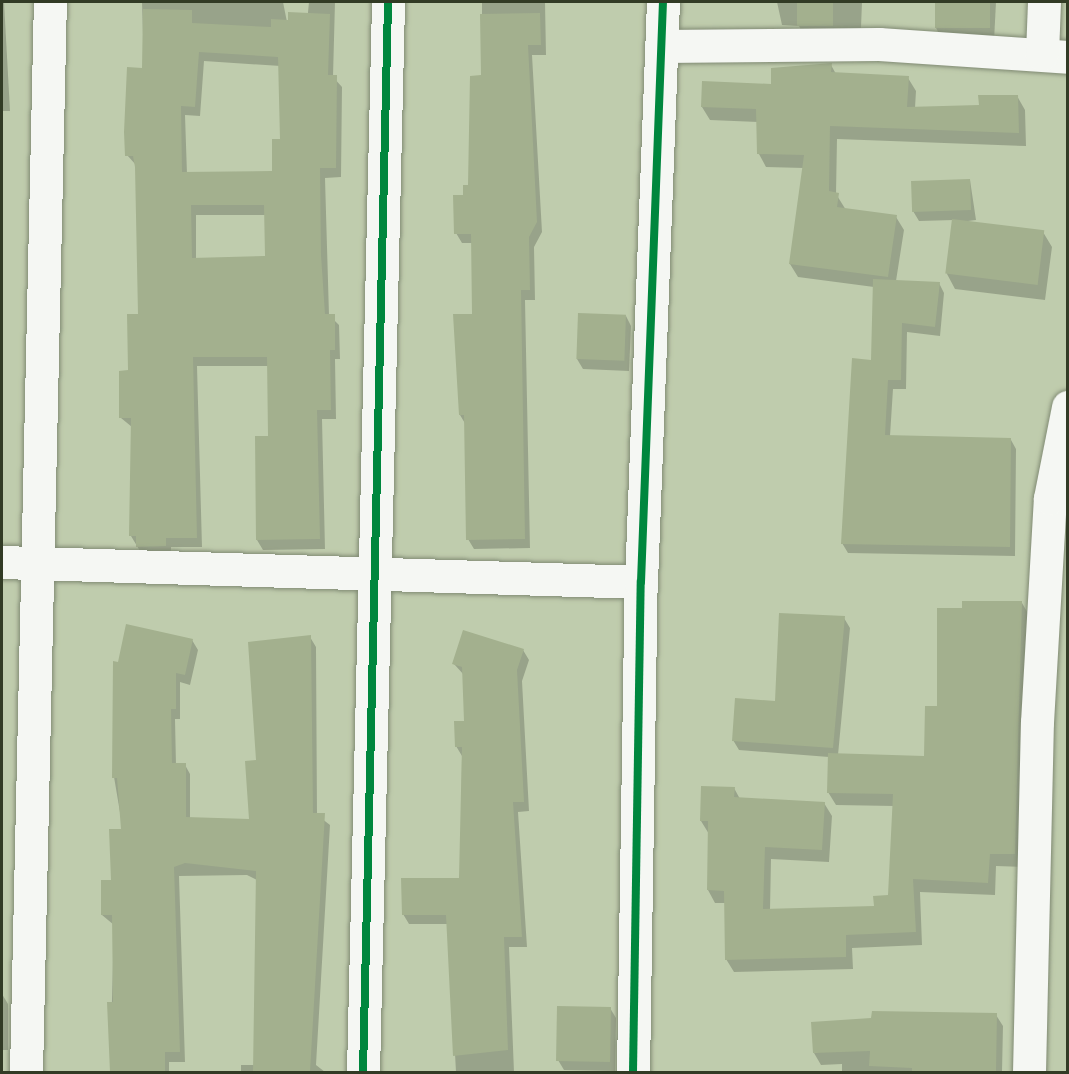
<!DOCTYPE html>
<style>
body{margin:0}
#map{position:relative;width:1069px;height:1074px;overflow:hidden;background:#bfccad;font-family:"Asap Condensed",sans-serif}
div>[style]{position:absolute}
[style*='--x']{left:calc(var(--x)*1px);top:calc(var(--y)*1px);width:calc(var(--w)*1px);rotate:calc(var(--a)*1deg)}
.shadow>*{inset:0;background:#0003}
.building>*{inset:0;background:#a3b08e;transform-origin:0 0}
.roads{filter:drop-shadow(0 0 2px #808a73) drop-shadow(0 0 2px #808a73)}
.street>*{height:33px;margin:-16.5px;padding:0 16.5px;transform-origin:16.5px;border-radius:16.5px;background:#f5f7f3}
.cycleway>*{height:8px;margin:-4px;padding:0 4px;transform-origin:4px;border-radius:4px;background:#00873e}
span{translate:-50% -50%;white-space:nowrap;text-align:center;line-height:1.15;-webkit-text-stroke:4.5px #cee6ad;paint-order:stroke}
.frame{position:absolute;inset:0;border:3px solid #323b25;pointer-events:none}
</style>
<div id="map">
<div class="shadow">
<i style="clip-path:polygon(2px 2px,4px 2px,10px 111px,2px 111px)"></i>
<i style="clip-path:polygon(evenodd,142px 2px,283px 2px,296px 67px,204px 61px,200px 116px,185px 115px,187px 174px,274px 172px,300px 94px,309px 2px,335px 2px,333px 77px,342px 87px,341px 177px,325px 178px,329px 315px,339px 325px,340px 359px,335px 359px,336px 419px,322px 419px,325px 549px,263px 550px,257px 540px,270px 438px,268px 366px,197px 366px,202px 547px,171px 547px,171px 556px,143px 556px,131px 536px,132px 427px,121px 418px,139px 316px,136px 165px,127px 155px,144px 69px,142px 2px,196px 215px,265px 215px,266px 258px,196px 260px,196px 215px)"></i>
<i style="clip-path:polygon(482px 2px,545px 2px,546px 55px,532px 55px,542px 232px,534px 247px,535px 300px,525px 300px,530px 548px,474px 549px,468px 539px,466px 425px,460px 415px,474px 315px,473px 243px,462px 243px,456px 233px,470px 186px,482px 77px)"></i>
<i style="clip-path:polygon(777px 2px,862px 2px,861px 28px,804px 36px,799px 26px,782px 25px)"></i>
<i style="clip-path:polygon(937px 2px,996px 2px,994px 41px,942px 39px,936px 28px)"></i>
<i style="clip-path:polygon(831px 65px,836px 74px,908px 78px,916px 91px,915px 108px,980px 107px,1017px 96px,1025px 110px,1026px 146px,837px 139px,836px 194px,846px 210px,896px 217px,904px 230px,896px 281px,939px 283px,944px 293px,940px 336px,907px 332px,906px 389px,893px 389px,890px 436px,1011px 440px,1016px 449px,1015px 556px,848px 553px,842px 543px,872px 361px,874px 287px,798px 277px,790px 264px,804px 168px,766px 167px,759px 154px,758px 122px,710px 120px,702px 107px)"></i>
<i style="clip-path:polygon(970px 180px,976px 220px,960px 222px,1043px 232px,1052px 247px,1045px 300px,955px 289px,947px 274px,954px 220px,919px 221px,913px 211px)"></i>
<i style="clip-path:polygon(626px 316px,631px 326px,629px 371px,583px 369px,577px 359px)"></i>
<i style="clip-path:polygon(1022px 603px,1029px 615px,1022px 867px,996px 866px,995px 895px,920px 892px,922px 945px,852px 948px,853px 969px,734px 972px,726px 959px,726px 903px,715px 903px,708px 890px,709px 834px,701px 821px,734px 788px,740px 799px,824px 803px,832px 816px,829px 862px,771px 859px,770px 910px,875px 908px,890px 897px,894px 806px,836px 805px,828px 792px,829px 757px,739px 750px,733px 740px,777px 702px,844px 618px,850px 628px,838px 755px,925px 758px,963px 610px)"></i>
<i style="clip-path:polygon(310px 637px,316px 647px,317px 815px,330px 825px,316px 1065px,325px 1072px,241px 1072px,241px 1065px,255px 1065px,257px 880px,247px 875px,179px 876px,185px 1062px,169px 1062px,169px 1072px,110px 1072px,114px 925px,102px 915px,102px 881px,113px 881px,123px 830px,114px 777px,119px 664px,192px 640px,198px 650px,190px 685px,180px 682px,180px 719px,175px 719px,176px 765px,185px 765px,190px 774px,190px 818px,250px 821px,258px 762px)"></i>
<i style="clip-path:polygon(523px 650px,529px 660px,522px 681px,529px 811px,518px 812px,527px 947px,509px 947px,514px 1072px,456px 1072px,448px 924px,409px 924px,403px 914px,461px 879px,462px 756px,456px 746px,465px 722px,464px 675px,454px 664px)"></i>
<i style="clip-path:polygon(2px 994px,8px 1004px,8px 1050px,2px 1050px)"></i>
<i style="clip-path:polygon(610px 1008px,616px 1018px,615px 1071px,564px 1070px,558px 1060px)"></i>
<i style="clip-path:polygon(996px 1015px,1003px 1026px,1002px 1072px,842px 1072px,842px 1064px,821px 1065px,814px 1053px)"></i>
</div>
<div class="building">
<i style="left:797px;top:2px;width:36px;height:24px"></i>
<i style="left:935px;top:2px;width:55px;height:26px"></i>
<i style="clip-path:polygon(evenodd,143px 9px,192px 10px,192px 23px,271px 27px,271px 19px,288px 20px,288px 12px,330px 14px,328px 75px,337px 75px,336px 168px,320px 168px,321px 255px,325px 314px,335px 314px,335px 350px,330px 350px,331px 410px,317px 410px,320px 539px,256px 540px,255px 436px,268px 436px,267px 357px,193px 357px,197px 538px,166px 538px,166px 546px,136px 547px,136px 536px,129px 536px,131px 418px,119px 418px,119px 371px,128px 370px,127px 314px,138px 314px,135px 167px,133px 156px,125px 156px,124px 132px,127px 67px,142px 68px,143px 9px,199px 52px,278px 57px,280px 139px,272px 139px,272px 171px,182px 172px,181px 106px,195px 107px,199px 52px,143px 9px,191px 205px,264px 205px,265px 256px,192px 258px,191px 205px)"></i>
<i style="clip-path:polygon(540px 13px,541px 45px,528px 45px,537px 222px,529px 237px,530px 290px,521px 290px,525px 539px,466px 540px,464px 415px,459px 415px,453px 314px,472px 314px,471px 234px,454px 234px,453px 195px,463px 195px,463px 185px,468px 185px,470px 76px,481px 75px,480px 14px)"></i>
<i style="clip-path:polygon(832px 63px,831px 72px,909px 76px,907px 107px,979px 105px,978px 95px,1018px 95px,1019px 133px,830px 126px,829px 191px,839px 193px,837px 207px,897px 215px,888px 277px,789px 264px,804px 155px,757px 154px,756px 109px,701px 107px,702px 81px,771px 84px,771px 68px)"></i>
<i style="left:970px;top:179px;width:31px;height:59px;rotate:88deg"></i>
<i style="left:952px;top:219px;width:93px;height:55px;rotate:7deg"></i>
<i style="clip-path:polygon(873px 279px,940px 282px,935px 327px,902px 323px,901px 380px,888px 380px,885px 435px,1011px 438px,1010px 547px,841px 544px,852px 358px,871px 360px)"></i>
<i style="left:578px;top:313px;width:48px;height:46px;rotate:2deg"></i>
<i style="clip-path:polygon(962px 601px,1022px 601px,1015px 854px,990px 854px,988px 883px,913px 879px,916px 932px,846px 935px,846px 957px,725px 960px,724px 891px,707px 890px,708px 821px,700px 821px,701px 786px,735px 787px,734px 797px,825px 802px,822px 850px,765px 847px,763px 909px,874px 906px,873px 896px,888px 895px,893px 794px,827px 793px,828px 753px,924px 756px,925px 706px,937px 706px,937px 608px,962px 608px)"></i>
<i style="clip-path:polygon(779px 613px,845px 616px,833px 748px,732px 741px,735px 698px,775px 701px)"></i>
<i style="clip-path:polygon(126px 624px,193px 639px,185px 675px,176px 673px,176px 709px,171px 709px,172px 763px,186px 763px,186px 817px,249px 819px,245px 761px,256px 760px,248px 642px,311px 635px,313px 813px,325px 813px,310px 1072px,253px 1072px,256px 871px,185px 863px,174px 867px,180px 1052px,165px 1052px,165px 1072px,110px 1072px,107px 1002px,113px 1002px,112px 915px,101px 915px,101px 880px,111px 880px,109px 829px,121px 829px,117px 778px,112px 778px,113px 661px,118px 662px)"></i>
<i style="clip-path:polygon(463px 630px,524px 649px,517px 670px,524px 802px,513px 802px,522px 937px,504px 937px,508px 1050px,453px 1056px,446px 915px,402px 915px,401px 878px,459px 878px,462px 747px,455px 747px,454px 721px,464px 721px,462px 667px,452px 664px)"></i>
<i style="left:557px;top:1006px;width:54px;height:55px;rotate:1deg"></i>
<i style="clip-path:polygon(872px 1011px,997px 1013px,996px 1072px,912px 1072px,912px 1068px,869px 1066px,870px 1051px,813px 1053px,811px 1022px,871px 1018px)"></i>
</div>
<div class="roads">
<div class="street">
<i style="--x:662;--y:46;--w:217;--a:-0.5"></i>
<i style="--x:879;--y:44;--w:189;--a:3.9"></i>
<i style="--x:1042;--y:54;--w:52;--a:-87.8"></i>
<i style="--x:2;--y:562;--w:639;--a:1.79"></i>
<i style="--x:26;--y:1072;--w:1070;--a:-88.72"></i>
<i style="--x:363;--y:1072;--w:1070;--a:-88.66"></i>
<i style="--x:633;--y:1072;--w:490;--a:-89.1"></i>
<i style="--x:641;--y:582;--w:580;--a:-87.83"></i>
<i style="--x:1029;--y:1072;--w:350;--a:-88.7"></i>
<i style="--x:1037;--y:722;--w:224;--a:-86.7"></i>
<i style="--x:1050;--y:498;--w:93;--a:-78.8"></i>
</div>
</div>
<div class="cycleway">
<i style="--x:363;--y:1072;--w:1070;--a:-88.66"></i>
<i style="--x:633;--y:1072;--w:490;--a:-89.1"></i>
<i style="--x:641;--y:582;--w:580;--a:-87.83"></i>
</div>
<div class="frame"></div>
</div>
